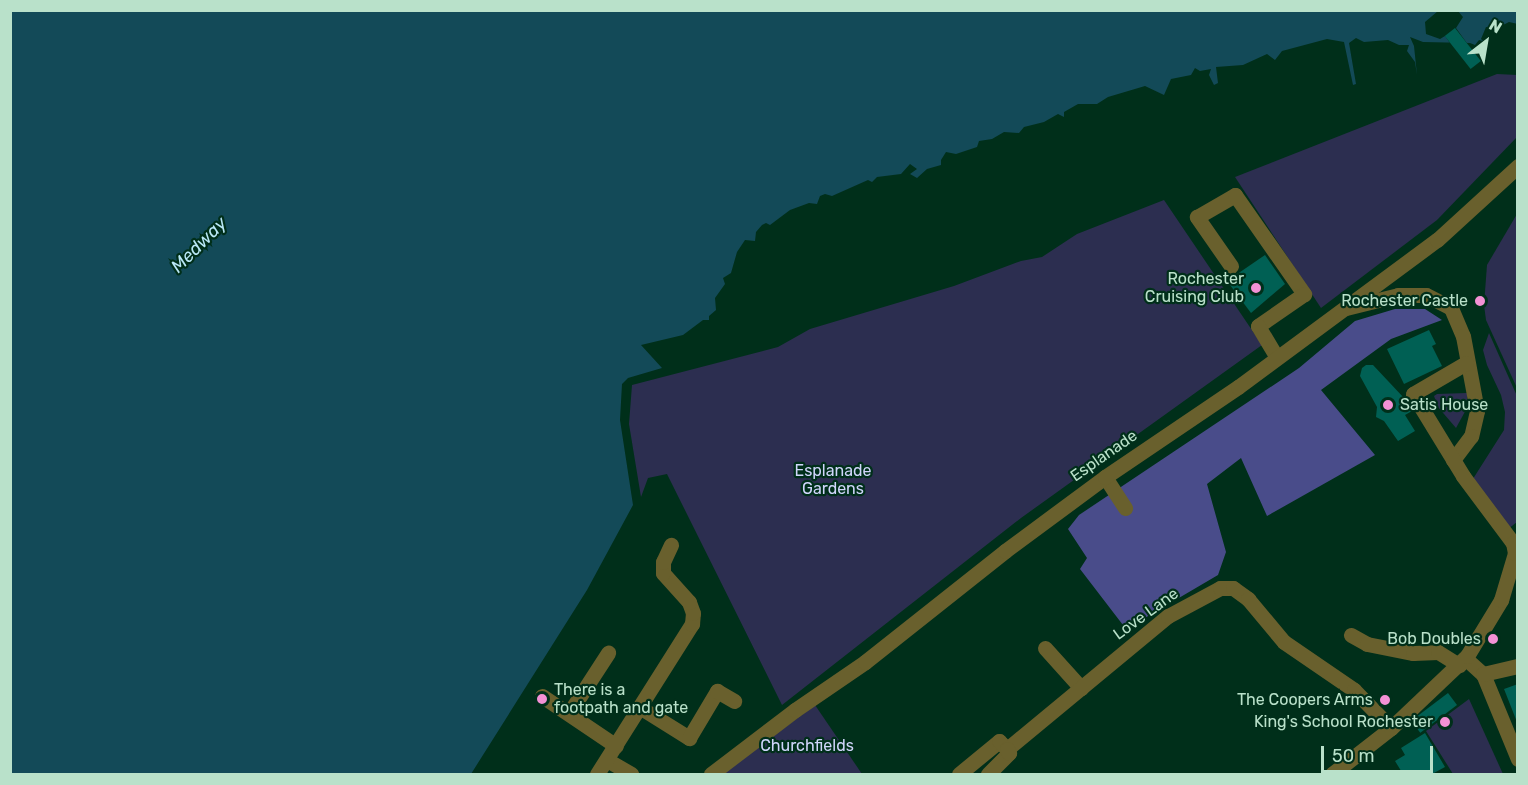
<!DOCTYPE html>
<style>
body{margin:0}
#map{position:relative;width:1528px;height:785px;overflow:hidden;background:#002f1a;font-family:Rubik,sans-serif}
div>[style]{position:absolute}
[style*='--x']{left:calc(var(--x)*1px);top:calc(var(--y)*1px);width:calc(var(--w)*1px);rotate:calc(var(--a)*1deg)}
.green>*{inset:0;background:#2c2e50}
.forest>*{inset:0;background:#494c8a}
.water>*{inset:0;background:#134a58}
.pier>*{inset:0;background:#002f1a}
.building>*{inset:0;background:#006054;transform-origin:0 0}
.minor>*{height:15px;margin:-7.5px;padding:0 7.5px;transform-origin:7.5px;border-radius:7.5px;background:#69602d}
.dots>*{width:16px;height:16px;translate:-50% -50%;box-sizing:border-box;border:3px solid #002f1a;border-radius:50%}
span{translate:-50% -50%;white-space:nowrap;text-align:center;line-height:1.15;-webkit-text-stroke:4.5px #002f1a;paint-order:stroke}
.poi-label{font-size:16px;color:#b9e1ca}
.right{translate:-100% -50%;text-align:right}
.left{translate:0 -50%;text-align:left}
.street-label{font-size:16px;color:#b9e1ca}
.park-label{font-size:16px;color:#d0d5fb}
.water-label{font-size:18px;color:#bae8f7;font-style:italic}
.frame{position:absolute;inset:0;border:12px solid #b9e1ca;pointer-events:none}
.north{position:absolute;left:1456px;top:12px;width:60px;height:60px;-webkit-text-stroke:4px #002f1a;paint-order:stroke;rotate:31deg;font-size:16px;font-weight:700;line-height:24px;text-align:center;color:#b9e1ca}
.north::after{content:'';display:block;margin:auto;width:21px;height:27px;background:#b9e1ca;clip-path:polygon(50% 0,100% 100%,50% 72%,0 100%)}
.scale{position:absolute;left:1321px;top:746px;width:112px;height:27px;box-sizing:border-box;border:3px solid #b9e1ca;border-top:0;padding-left:8px;font-size:18px;line-height:21px;white-space:nowrap;color:#b9e1ca;-webkit-text-stroke:4px #002f1a;paint-order:stroke}
</style>
<div id="map">
<div class="green">
<i style="clip-path:polygon(1497px 74px,1517px 75px,1517px 137px,1437px 220px,1321px 308px,1235px 177px)"></i>
<i style="clip-path:polygon(1164px 200px,1262px 345px,1021px 518px,782px 705px,667px 474px,648px 478px,641px 497px,629px 424px,632px 385px,778px 347px,810px 329px,954px 286px,1021px 261px,1042px 257px,1077px 234px)"></i>
<i style="clip-path:polygon(1517px 214px,1517px 388px,1486px 320px,1484px 305px,1487px 265px)"></i>
<i style="clip-path:polygon(1489px 333px,1517px 396px,1517px 522px,1508px 529px,1471px 482px,1504px 430px,1505px 412px,1501px 395px,1487px 365px,1483px 350px)"></i>
<i style="clip-path:polygon(1467px 393px,1467px 408px,1456px 428px,1438px 407px,1434px 396px,1437px 394px)"></i>
<i style="clip-path:polygon(1469px 699px,1503px 774px,1453px 774px,1426px 731px)"></i>
<i style="clip-path:polygon(815px 705px,862px 774px,722px 774px)"></i>
</div>
<div class="forest">
<i style="clip-path:polygon(1395px 309px,1425px 309px,1442px 320px,1391px 339px,1321px 390px,1375px 455px,1267px 516px,1241px 458px,1207px 484px,1226px 552px,1218px 575px,1126px 629px,1080px 569px,1087px 558px,1068px 529px,1079px 515px,1299px 368px,1355px 321px)"></i>
</div>
<div class="water">
<i style="clip-path:polygon(1517px 10px,1518px 24px,1509px 22px,1495px 29px,1486px 27px,1481px 39px,1483px 41px,1479px 40px,1475px 45px,1470px 43px,1423px 42px,1410px 37px,1414px 46px,1417px 75px,1415px 62px,1407px 51px,1409px 45px,1399px 45px,1388px 40px,1364px 42px,1356px 38px,1349px 43px,1356px 84px,1353px 85px,1344px 42px,1327px 39px,1282px 51px,1275px 60px,1267px 54px,1243px 65px,1216px 67px,1218px 83px,1214px 85px,1209px 75px,1211px 69px,1200px 71px,1195px 68px,1191px 75px,1171px 79px,1164px 95px,1145px 86px,1108px 97px,1097px 104px,1078px 104px,1064px 112px,1064px 117px,1058px 114px,1044px 122px,1024px 127px,1019px 133px,1004px 132px,992px 139px,979px 141px,977px 147px,956px 154px,946px 152px,941px 160px,941px 165px,927px 169px,917px 178px,910px 174px,917px 169px,910px 164px,901px 174px,877px 177px,872px 182px,868px 180px,832px 196px,825px 194px,820px 196px,817px 204px,809px 203px,790px 210px,770px 225px,766px 223px,762px 225px,756px 232px,755px 241px,745px 240px,737px 252px,731px 273px,723px 278px,725px 284px,715px 298px,716px 310px,709px 316px,709px 320px,703px 320px,683px 335px,641px 345px,662px 368px,628px 378px,622px 384px,620px 420px,633px 505px,587px 590px,471px 774px,11px 774px,10px 11px)"></i>
</div>
<div class="pier">
<i style="clip-path:polygon(1438px 11px,1458px 11px,1463px 17px,1456px 28px,1469px 46px,1452px 46px,1445px 36px,1440px 39px,1426px 34px,1425px 22px)"></i>
</div>
<div class="building">
<i style="left:1455px;top:28px;width:42px;height:13px;rotate:52deg"></i>
<i style="clip-path:polygon(1265px 255px,1285px 284px,1251px 313px,1227px 281px)"></i>
<i style="clip-path:polygon(1429px 330px,1436px 344px,1432px 346px,1442px 366px,1404px 384px,1387px 349px)"></i>
<i style="clip-path:polygon(1366px 365px,1373px 365px,1404px 398px,1412px 411px,1405px 415px,1415px 431px,1398px 441px,1384px 421px,1376px 417px,1377px 407px,1360px 376px,1362px 368px)"></i>
<i style="clip-path:polygon(1518px 684px,1518px 722px,1517px 722px,1504px 689px)"></i>
<i style="left:1448px;top:693px;width:15px;height:46px;rotate:53deg"></i>
<i style="clip-path:polygon(1425px 733px,1445px 767px,1432px 774px,1403px 774px,1395px 761px,1405px 755px,1401px 748px)"></i>
</div>
<div class="minor">
<i style="--x:1231;--y:266;--w:60;--a:-124.8"></i>
<i style="--x:1197;--y:217;--w:44;--a:-30.1"></i>
<i style="--x:1235;--y:195;--w:121;--a:55.1"></i>
<i style="--x:1304;--y:294;--w:56;--a:145.2"></i>
<i style="--x:1258;--y:326;--w:35;--a:59"></i>
<i style="--x:1346;--y:308;--w:54;--a:-14"></i>
<i style="--x:1398;--y:295;--w:28;--a:0"></i>
<i style="--x:1426;--y:295;--w:28;--a:27"></i>
<i style="--x:1451;--y:308;--w:30;--a:67"></i>
<i style="--x:1463;--y:336;--w:76;--a:79.4"></i>
<i style="--x:1477;--y:411;--w:26;--a:103"></i>
<i style="--x:1471;--y:436;--w:30;--a:127"></i>
<i style="--x:1466;--y:363;--w:61;--a:149.7"></i>
<i style="--x:1413;--y:394;--w:96;--a:58.6"></i>
<i style="--x:1463;--y:476;--w:84;--a:53.3"></i>
<i style="--x:1105;--y:477;--w:37;--a:57"></i>
<i style="--x:1351;--y:635;--w:18;--a:29"></i>
<i style="--x:1367;--y:644;--w:47;--a:11.1"></i>
<i style="--x:1413;--y:653;--w:25;--a:-2"></i>
<i style="--x:1438;--y:652;--w:25;--a:32"></i>
<i style="--x:1045;--y:648;--w:54;--a:48"></i>
<i style="--x:1465;--y:658;--w:24;--a:42"></i>
<i style="--x:1483;--y:674;--w:92;--a:67.6"></i>
<i style="--x:1483;--y:674;--w:36;--a:-13"></i>
<i style="--x:542;--y:696;--w:89;--a:34"></i>
<i style="--x:641;--y:708;--w:57;--a:32"></i>
<i style="--x:689;--y:738;--w:55;--a:-59.2"></i>
<i style="--x:717;--y:691;--w:20;--a:30"></i>
<i style="--x:569;--y:713;--w:72;--a:-57"></i>
<i style="--x:607;--y:760;--w:28;--a:30"></i>
<i style="--x:597;--y:774;--w:178;--a:-57.7"></i>
<i style="--x:692;--y:624;--w:11;--a:-85"></i>
<i style="--x:693;--y:613;--w:12;--a:-110"></i>
<i style="--x:689;--y:602;--w:39;--a:-132"></i>
<i style="--x:663;--y:573;--w:11;--a:-90"></i>
<i style="--x:663;--y:562;--w:19;--a:-65"></i>
<i style="--x:711;--y:774;--w:106;--a:-37.3"></i>
<i style="--x:795;--y:710;--w:85;--a:-34.4"></i>
<i style="--x:865;--y:662;--w:179;--a:-38.4"></i>
<i style="--x:1005;--y:551;--w:124;--a:-36.5"></i>
<i style="--x:1105;--y:477;--w:161;--a:-34.1"></i>
<i style="--x:1238;--y:387;--w:247;--a:-36.5"></i>
<i style="--x:1437;--y:240;--w:110;--a:-42.4"></i>
<i style="--x:959;--y:774;--w:52;--a:-39.5"></i>
<i style="--x:999;--y:741;--w:11;--a:45"></i>
<i style="--x:1007;--y:749;--w:209;--a:-39.6"></i>
<i style="--x:1168;--y:616;--w:59;--a:-28.3"></i>
<i style="--x:1220;--y:588;--w:13;--a:0"></i>
<i style="--x:1233;--y:588;--w:19;--a:36"></i>
<i style="--x:1248;--y:599;--w:56;--a:50.1"></i>
<i style="--x:1284;--y:642;--w:85;--a:34.4"></i>
<i style="--x:1354;--y:690;--w:53;--a:45.8"></i>
<i style="--x:988;--y:774;--w:30;--a:-45"></i>
<i style="--x:1009;--y:753;--w:4;--a:-117"></i>
<i style="--x:1332;--y:774;--w:75;--a:-37.9"></i>
<i style="--x:1391;--y:728;--w:105;--a:-43.5"></i>
<i style="--x:1467;--y:656;--w:66;--a:-58.7"></i>
<i style="--x:1501;--y:600;--w:49;--a:-73.4"></i>
<i style="--x:1515;--y:553;--w:10;--a:-101"></i>
</div>
<div class="dots">
<i style="left:1256px;top:288px;background:#f391d5"></i>
<i style="left:1480px;top:301px;background:#f391d5"></i>
<i style="left:1388px;top:405px;background:#f391d5"></i>
<i style="left:1493px;top:639px;background:#f391d5"></i>
<i style="left:542px;top:699px;background:#f391d5"></i>
<i style="left:1385px;top:700px;background:#f391d5"></i>
<i style="left:1445px;top:722px;background:#f391d5"></i>
</div>
<div class="poi-label">
<span class="right" style="left:1244px;top:288px">Rochester<br>Cruising Club</span>
<span class="right" style="left:1468px;top:301px">Rochester Castle</span>
<span class="left" style="left:1400px;top:405px">Satis House</span>
<span class="right" style="left:1481px;top:639px">Bob Doubles</span>
<span class="left" style="left:554px;top:699px">There is a<br>footpath and gate</span>
<span class="right" style="left:1373px;top:700px">The Coopers Arms</span>
<span class="right" style="left:1433px;top:722px">King's School Rochester</span>
</div>
<div class="street-label">
<span style="left:1104px;top:456px;rotate:-35deg">Esplanade</span>
<span style="left:1146px;top:614px;rotate:-36deg">Love Lane</span>
</div>
<div class="park-label">
<span style="left:833px;top:480px">Esplanade<br>Gardens</span>
<span style="left:807px;top:746px">Churchfields</span>
</div>
<div class="water-label">
<span style="left:199px;top:245px;rotate:-45deg">Medway</span>
</div>
<div class="frame"></div>
<div class="north">N</div>
<div class="scale">50 m</div>
</div>
